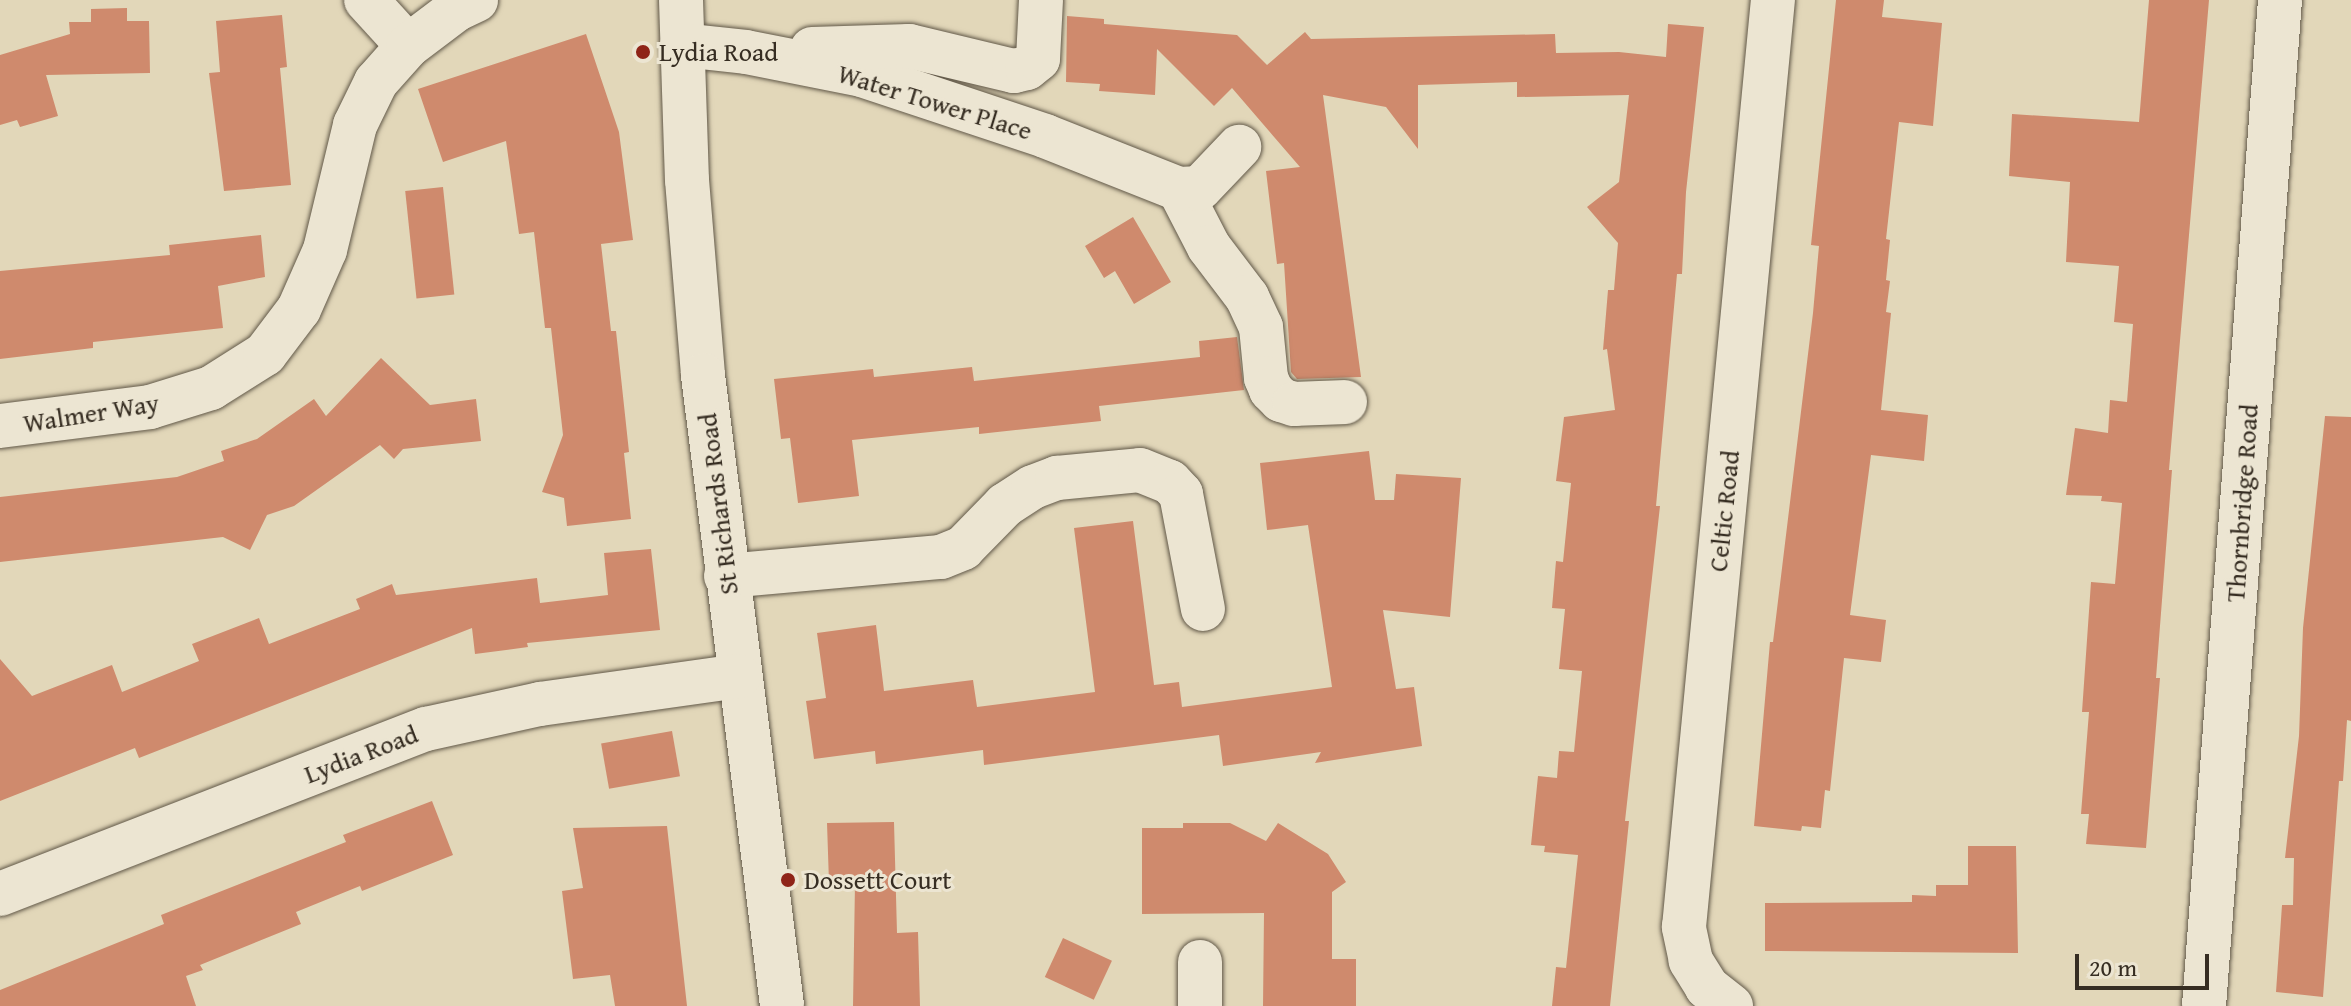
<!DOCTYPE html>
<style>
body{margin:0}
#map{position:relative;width:2351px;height:1006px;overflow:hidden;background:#e2d7b9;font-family:"Gentium Book Plus",serif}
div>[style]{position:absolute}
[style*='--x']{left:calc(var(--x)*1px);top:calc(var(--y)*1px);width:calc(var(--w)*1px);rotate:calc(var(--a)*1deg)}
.building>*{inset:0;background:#cf8a6d;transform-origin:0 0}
.roads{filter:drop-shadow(0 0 2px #615848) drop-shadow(0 0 2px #615848)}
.minor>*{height:44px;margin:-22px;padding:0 22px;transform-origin:22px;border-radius:22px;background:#ece5d2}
.dots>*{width:22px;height:22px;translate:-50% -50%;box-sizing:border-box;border:4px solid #ece5d2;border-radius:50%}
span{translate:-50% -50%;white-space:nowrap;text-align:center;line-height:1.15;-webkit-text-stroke:6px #ece5d2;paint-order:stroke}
.poi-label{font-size:26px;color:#362d22}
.left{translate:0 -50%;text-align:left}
.street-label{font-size:26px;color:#362d22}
.scale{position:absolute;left:2075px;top:954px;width:134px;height:36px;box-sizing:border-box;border:4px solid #362d22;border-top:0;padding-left:10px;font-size:24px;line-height:28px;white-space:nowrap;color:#362d22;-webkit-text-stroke:6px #ece5d2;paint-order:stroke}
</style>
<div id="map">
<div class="building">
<i style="clip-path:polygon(1836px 0,1884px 0,1882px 17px,1942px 23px,1933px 126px,1899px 122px,1886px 239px,1890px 240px,1886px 280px,1890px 281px,1886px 312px,1891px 313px,1881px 410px,1928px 415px,1924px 461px,1871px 455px,1850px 615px,1886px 620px,1881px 662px,1844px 658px,1830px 791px,1825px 790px,1821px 828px,1802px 826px,1801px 831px,1754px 826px,1770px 642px,1773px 642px,1813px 313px,1819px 246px,1811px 245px)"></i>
<i style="clip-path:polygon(2149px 0,2209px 0,2169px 470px,2172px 470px,2156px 678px,2160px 678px,2146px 848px,2086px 844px,2089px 814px,2081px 814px,2089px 712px,2082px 712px,2091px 582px,2115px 584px,2122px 503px,2101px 501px,2102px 496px,2066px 495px,2075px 428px,2108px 433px,2110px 400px,2127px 402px,2133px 324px,2114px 322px,2119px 266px,2066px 262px,2070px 182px,2009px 176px,2012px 114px,2139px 122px)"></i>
<i style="clip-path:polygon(127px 8px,127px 21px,149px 21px,150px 73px,46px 75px,58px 116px,20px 127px,17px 120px,0 125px,0 55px,70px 34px,69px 22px,91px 22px,91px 9px)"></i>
<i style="clip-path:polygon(282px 15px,287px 67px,280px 68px,291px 185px,224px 191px,209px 73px,220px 72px,216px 21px)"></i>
<i style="clip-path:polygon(1067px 16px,1104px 19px,1104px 24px,1237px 35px,1267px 65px,1305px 32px,1311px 39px,1555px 34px,1556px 53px,1619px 52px,1666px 57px,1668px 24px,1704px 27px,1686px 192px,1682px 274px,1677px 274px,1656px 506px,1660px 506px,1625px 821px,1629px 821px,1610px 1006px,1552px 1006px,1556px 967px,1566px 968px,1578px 855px,1544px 852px,1545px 846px,1531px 845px,1538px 776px,1557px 778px,1559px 751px,1574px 752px,1582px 671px,1559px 669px,1565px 609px,1552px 608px,1556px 561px,1563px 562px,1571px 483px,1556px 481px,1564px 417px,1615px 410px,1607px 349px,1603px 350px,1608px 290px,1614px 290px,1618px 243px,1587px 207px,1619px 182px,1629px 95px,1517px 97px,1517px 82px,1418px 85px,1418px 149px,1386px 107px,1323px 95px,1361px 377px,1297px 379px,1291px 372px,1284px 263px,1277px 264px,1266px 171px,1300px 167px,1232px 88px,1214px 106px,1157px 49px,1155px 95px,1099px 91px,1100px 84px,1066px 82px)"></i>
<i style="clip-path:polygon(586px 34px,619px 132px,633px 240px,601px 244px,611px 331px,616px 331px,629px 452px,624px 453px,631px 519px,567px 526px,564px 498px,542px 492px,563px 435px,551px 328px,545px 328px,534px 232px,519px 234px,506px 141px,443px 162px,418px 89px)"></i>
<i style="left:443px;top:187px;width:108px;height:38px;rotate:84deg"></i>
<i style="clip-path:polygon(1133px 217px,1171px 282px,1134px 304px,1115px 271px,1104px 278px,1085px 246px)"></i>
<i style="clip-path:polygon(261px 235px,265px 277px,218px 286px,223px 328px,93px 342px,93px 348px,0 359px,0 271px,170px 255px,169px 245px)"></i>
<i style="clip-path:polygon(1237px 337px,1244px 390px,1099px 406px,1101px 421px,979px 434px,979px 427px,852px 440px,859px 496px,798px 503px,790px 438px,781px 439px,774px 379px,873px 369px,874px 377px,972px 367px,974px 381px,1200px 357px,1199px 341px)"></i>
<i style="clip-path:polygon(381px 358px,430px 405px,476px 399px,481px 441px,403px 449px,394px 459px,380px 445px,294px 506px,267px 515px,250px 550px,223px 537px,0 562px,0 497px,177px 477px,224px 461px,221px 451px,257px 439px,314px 399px,326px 416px)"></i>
<i style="clip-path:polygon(2325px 416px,2351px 417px,2351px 721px,2347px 720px,2343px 781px,2339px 781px,2323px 997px,2276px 992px,2282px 905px,2293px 905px,2294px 858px,2285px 858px,2299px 736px,2303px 628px)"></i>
<i style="clip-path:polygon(1369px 451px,1375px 500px,1394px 500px,1396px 474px,1461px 478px,1450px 617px,1383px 610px,1396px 689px,1414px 687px,1422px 746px,1315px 763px,1321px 752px,1223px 766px,1219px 735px,984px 765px,983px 750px,876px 764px,875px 751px,814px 759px,806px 701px,826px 698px,817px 633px,876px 625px,884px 691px,973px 680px,977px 707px,1095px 692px,1074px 528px,1133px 521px,1154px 685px,1179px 682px,1182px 707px,1332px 687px,1308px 525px,1267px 530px,1260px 463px)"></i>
<i style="clip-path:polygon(651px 549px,660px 630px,527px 643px,528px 647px,475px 654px,472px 628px,139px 758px,135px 748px,0 801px,0 659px,32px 696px,112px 665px,122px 692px,199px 661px,192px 644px,259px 618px,269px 644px,360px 609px,356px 599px,392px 584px,396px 595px,537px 578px,540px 603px,608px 595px,604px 553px)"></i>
<i style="left:672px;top:731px;width:46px;height:72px;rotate:80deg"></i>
<i style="clip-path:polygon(432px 801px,453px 855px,362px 891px,360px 886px,296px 912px,301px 924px,200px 965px,203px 970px,186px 976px,196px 1006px,0 1006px,0 990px,164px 924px,161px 915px,346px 842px,343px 835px)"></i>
<i style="clip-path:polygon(894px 822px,897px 933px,918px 932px,920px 1006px,853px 1006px,855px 883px,829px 883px,827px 823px)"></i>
<i style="clip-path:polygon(1183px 823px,1230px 823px,1266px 841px,1278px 823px,1328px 854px,1346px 882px,1332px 892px,1332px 959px,1356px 959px,1356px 1006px,1263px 1006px,1264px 913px,1142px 914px,1142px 828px,1183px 828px)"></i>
<i style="clip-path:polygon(667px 826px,687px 1006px,615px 1006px,610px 975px,573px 979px,562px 891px,583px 888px,573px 828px)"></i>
<i style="clip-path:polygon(1968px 846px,2016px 846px,2018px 953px,1765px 951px,1765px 903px,1912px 902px,1912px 895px,1936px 896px,1936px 885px,1968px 885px)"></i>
<i style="left:1063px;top:938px;width:54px;height:43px;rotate:25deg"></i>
</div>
<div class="roads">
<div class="minor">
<i style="--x:366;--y:0;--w:62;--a:47.6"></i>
<i style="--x:681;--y:0;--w:180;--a:88.1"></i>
<i style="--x:687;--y:180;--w:196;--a:85.3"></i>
<i style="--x:703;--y:375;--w:636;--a:82.86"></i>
<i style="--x:682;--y:45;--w:64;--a:6.2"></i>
<i style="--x:746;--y:52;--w:118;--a:11.2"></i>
<i style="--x:862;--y:75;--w:193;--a:18.4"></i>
<i style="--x:1045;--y:136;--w:144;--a:21.6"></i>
<i style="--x:1179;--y:189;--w:65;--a:62.7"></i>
<i style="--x:1209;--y:247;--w:63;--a:52.8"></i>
<i style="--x:1247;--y:297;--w:33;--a:65"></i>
<i style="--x:1261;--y:327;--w:51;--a:84.4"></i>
<i style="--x:1266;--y:378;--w:13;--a:67"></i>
<i style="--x:1271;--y:390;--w:14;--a:45"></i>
<i style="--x:1281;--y:400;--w:14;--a:17"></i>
<i style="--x:1294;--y:404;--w:51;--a:-2.2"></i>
<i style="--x:812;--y:49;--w:97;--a:-1.8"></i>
<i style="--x:909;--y:46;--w:108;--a:13.4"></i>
<i style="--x:1014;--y:71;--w:13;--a:-13"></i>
<i style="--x:1027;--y:68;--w:14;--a:-39"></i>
<i style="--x:1038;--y:59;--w:59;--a:-87.1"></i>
<i style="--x:1179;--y:189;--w:21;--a:-3"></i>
<i style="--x:1200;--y:188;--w:57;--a:-46.4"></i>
<i style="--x:0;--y:426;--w:151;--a:-7.2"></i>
<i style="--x:150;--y:407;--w:64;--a:-17.3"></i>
<i style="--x:211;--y:388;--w:64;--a:-32.2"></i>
<i style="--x:265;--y:354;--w:56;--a:-52.9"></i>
<i style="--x:299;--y:309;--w:64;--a:-66.2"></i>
<i style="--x:325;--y:250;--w:129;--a:-76.5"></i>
<i style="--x:355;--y:125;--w:48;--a:-64"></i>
<i style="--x:376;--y:82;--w:48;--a:-48.4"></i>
<i style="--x:408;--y:46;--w:61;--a:-37.1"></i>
<i style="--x:457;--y:9;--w:21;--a:-25"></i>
<i style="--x:726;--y:576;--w:216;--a:-5.1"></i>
<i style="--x:941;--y:557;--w:24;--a:-22"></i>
<i style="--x:963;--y:548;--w:60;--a:-45.7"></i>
<i style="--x:1005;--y:505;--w:33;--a:-33"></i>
<i style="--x:1033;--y:487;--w:26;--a:-21"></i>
<i style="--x:1057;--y:478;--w:83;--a:-5.5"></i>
<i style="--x:1140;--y:470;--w:32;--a:22"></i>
<i style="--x:1170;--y:482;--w:16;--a:47"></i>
<i style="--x:1181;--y:494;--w:117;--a:79.2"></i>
<i style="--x:0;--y:894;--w:457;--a:-21.2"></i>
<i style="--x:426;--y:729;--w:117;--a:-12.4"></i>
<i style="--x:540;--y:704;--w:201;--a:-8"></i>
<i style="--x:1200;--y:962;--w:44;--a:90"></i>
<i style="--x:1731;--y:1006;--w:31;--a:-142"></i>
<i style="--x:1707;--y:987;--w:31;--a:-122"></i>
<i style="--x:1691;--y:961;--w:35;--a:-102"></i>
<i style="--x:1684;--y:927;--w:931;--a:-84.52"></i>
<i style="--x:2204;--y:1006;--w:1009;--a:-85.68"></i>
</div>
</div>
<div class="dots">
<i style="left:643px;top:52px;background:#8f2418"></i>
<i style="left:788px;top:880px;background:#8f2418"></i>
</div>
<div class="poi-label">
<span class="left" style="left:659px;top:52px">Lydia Road</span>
<span class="left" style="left:804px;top:880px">Dossett Court</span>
</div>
<div class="street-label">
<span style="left:935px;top:102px;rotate:17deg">Water Tower Place</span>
<span style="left:91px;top:413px;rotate:-9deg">Walmer Way</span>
<span style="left:2242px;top:503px;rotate:-86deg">Thornbridge Road</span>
<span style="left:718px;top:504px;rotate:-97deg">St Richards Road</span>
<span style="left:1724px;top:511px;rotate:-84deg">Celtic Road</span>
<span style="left:361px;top:754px;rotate:-21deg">Lydia Road</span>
</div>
<div class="scale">20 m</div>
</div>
